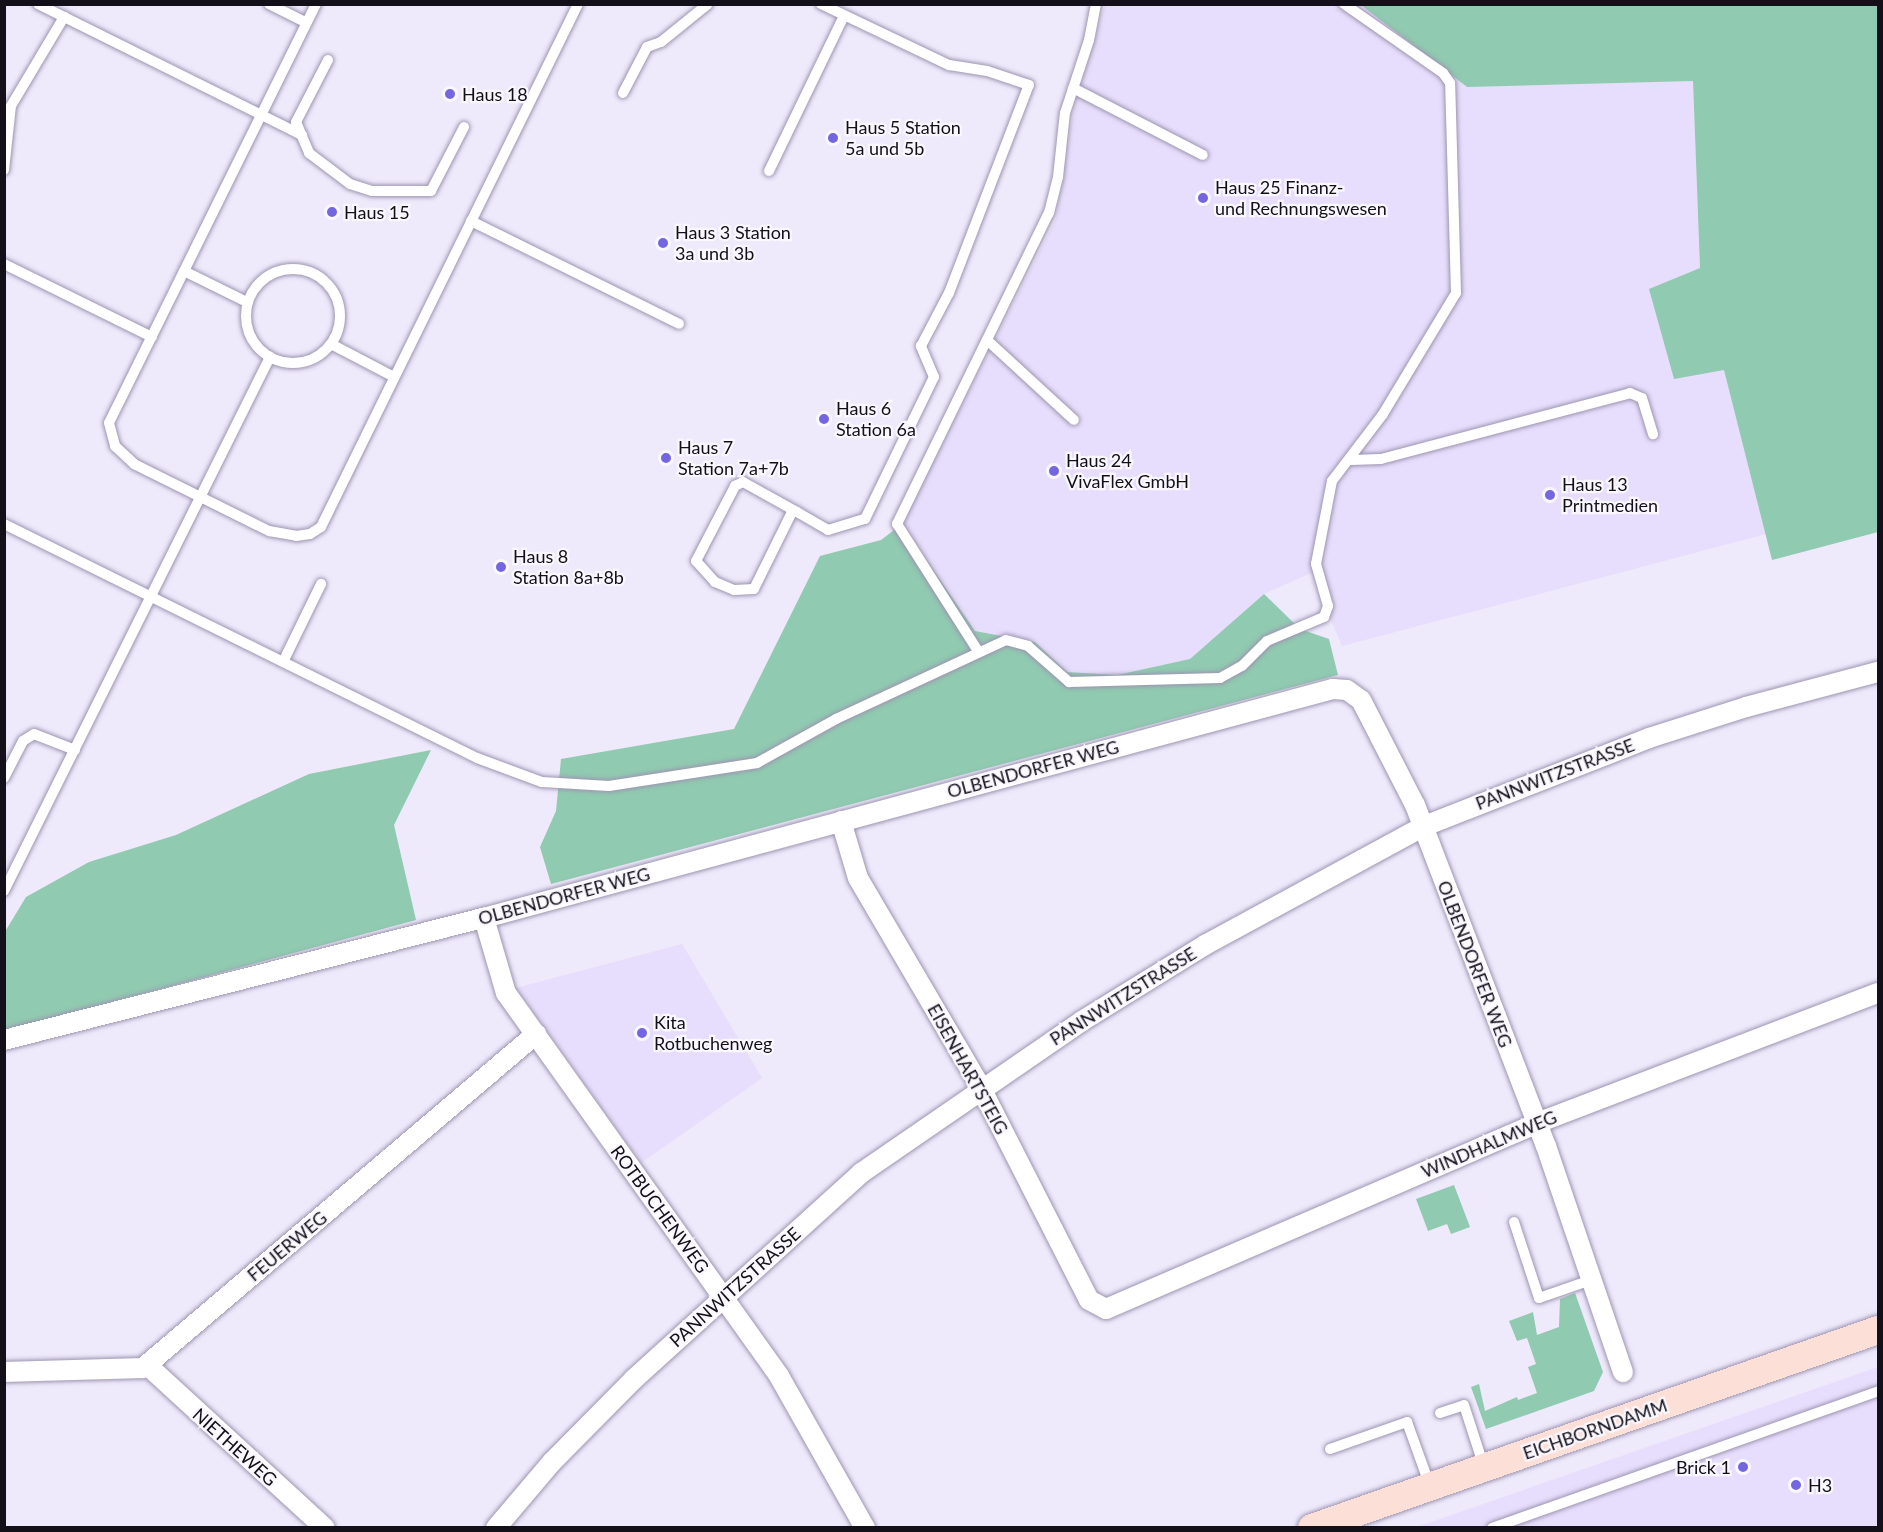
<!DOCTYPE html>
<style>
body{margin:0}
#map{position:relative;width:1883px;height:1532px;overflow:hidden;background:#eee9fb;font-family:Lato,sans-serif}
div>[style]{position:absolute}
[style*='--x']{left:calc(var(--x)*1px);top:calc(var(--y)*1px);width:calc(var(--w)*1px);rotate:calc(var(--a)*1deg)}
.built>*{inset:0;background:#e7ddfc}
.green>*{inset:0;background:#90cab0}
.roads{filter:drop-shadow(0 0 2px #9d95b1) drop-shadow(0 0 2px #9d95b1)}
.lane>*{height:10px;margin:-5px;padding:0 5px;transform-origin:5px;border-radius:5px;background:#fff}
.lane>.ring{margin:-5px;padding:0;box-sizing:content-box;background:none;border:10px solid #fff;border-radius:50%}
.street>*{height:20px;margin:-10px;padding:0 10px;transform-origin:10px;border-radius:10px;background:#fff}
.secondary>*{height:28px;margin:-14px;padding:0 14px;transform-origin:14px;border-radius:14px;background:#fce0d7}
.dots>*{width:16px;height:16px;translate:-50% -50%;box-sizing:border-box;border:3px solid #faf8fe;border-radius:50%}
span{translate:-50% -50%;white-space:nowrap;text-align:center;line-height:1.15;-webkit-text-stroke:4.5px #faf8fe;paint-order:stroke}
.poi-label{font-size:18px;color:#13101a}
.left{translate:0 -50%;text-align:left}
.right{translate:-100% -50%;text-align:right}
.street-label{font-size:18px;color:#13101a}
.frame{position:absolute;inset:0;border:6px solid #13101a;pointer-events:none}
</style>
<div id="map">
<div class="built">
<i style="clip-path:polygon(1105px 5px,1361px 5px,1467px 87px,1693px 81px,1700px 268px,1650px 289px,1724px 370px,1766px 534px,1342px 646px,1311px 573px,1264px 594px,1190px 659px,1117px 675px,1067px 672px,1035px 642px,975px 631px,902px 524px,1056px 219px,1074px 108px)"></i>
<i style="clip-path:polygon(682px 944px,762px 1078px,641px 1163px,516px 988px)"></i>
<i style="clip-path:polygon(1878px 1367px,1878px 1527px,1417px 1527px)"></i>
</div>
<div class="green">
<i style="clip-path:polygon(1361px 5px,1878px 5px,1878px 532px,1772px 560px,1724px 370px,1674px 379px,1649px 289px,1700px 268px,1693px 81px,1467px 87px)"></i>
<i style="clip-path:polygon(902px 524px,975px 631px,1035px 642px,1067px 672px,1117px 675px,1190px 659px,1264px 594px,1300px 629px,1329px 639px,1338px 675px,551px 884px,540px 847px,556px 811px,561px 759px,734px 729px,820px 556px,881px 540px)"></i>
<i style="clip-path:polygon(431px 750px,394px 825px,416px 920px,5px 1031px,6px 930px,26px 897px,89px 862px,176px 835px,309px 774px)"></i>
<i style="clip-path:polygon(1454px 1185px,1470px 1227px,1451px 1234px,1447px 1224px,1428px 1231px,1416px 1199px)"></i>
<i style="clip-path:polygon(1575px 1293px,1603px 1372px,1594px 1391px,1486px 1429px,1471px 1387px,1479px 1384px,1485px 1411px,1517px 1397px,1518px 1400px,1537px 1393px,1528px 1367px,1536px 1364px,1527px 1338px,1517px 1341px,1509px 1321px,1533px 1312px,1537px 1335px,1559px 1327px,1560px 1299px)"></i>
</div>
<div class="roads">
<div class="lane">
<i style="--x:38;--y:4;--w:295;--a:26.4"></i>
<i style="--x:269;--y:4;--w:42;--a:26.6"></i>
<i style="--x:316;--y:4;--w:467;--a:116.3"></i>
<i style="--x:109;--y:423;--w:24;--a:75"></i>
<i style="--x:115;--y:446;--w:26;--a:43"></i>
<i style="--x:134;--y:464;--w:151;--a:26.4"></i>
<i style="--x:269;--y:531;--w:27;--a:10"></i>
<i style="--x:296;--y:536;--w:14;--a:-8"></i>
<i style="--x:310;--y:534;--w:13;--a:-32"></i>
<i style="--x:321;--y:527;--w:583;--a:-63.83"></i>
<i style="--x:328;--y:60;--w:70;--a:117.3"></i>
<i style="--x:296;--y:122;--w:34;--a:67"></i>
<i style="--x:309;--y:153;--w:51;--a:37.1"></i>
<i style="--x:350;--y:184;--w:23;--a:18"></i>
<i style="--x:372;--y:191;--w:59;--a:0"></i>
<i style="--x:431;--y:191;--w:72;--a:-62.7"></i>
<i style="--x:1073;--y:88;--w:146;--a:27.3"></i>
<i style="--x:623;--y:93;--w:52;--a:-62.4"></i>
<i style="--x:647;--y:47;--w:15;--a:-20"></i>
<i style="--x:661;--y:42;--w:60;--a:-39"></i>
<i style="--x:4;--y:170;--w:64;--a:-83.8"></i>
<i style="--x:11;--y:106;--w:104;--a:-59.2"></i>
<i style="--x:769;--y:171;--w:172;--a:-64.2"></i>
<i style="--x:471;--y:221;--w:232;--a:26.3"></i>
<i style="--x:4;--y:264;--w:165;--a:26.3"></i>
<i class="ring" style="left:246px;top:269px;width:84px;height:84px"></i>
<i style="--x:184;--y:271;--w:70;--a:26.2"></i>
<i style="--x:987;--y:340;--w:118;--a:42.6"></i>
<i style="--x:331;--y:344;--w:71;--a:27.6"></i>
<i style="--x:1351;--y:460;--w:30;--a:-2"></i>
<i style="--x:1381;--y:459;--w:258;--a:-14.8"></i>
<i style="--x:1630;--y:393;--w:13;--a:23"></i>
<i style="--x:1642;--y:398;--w:38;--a:73"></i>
<i style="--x:793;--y:510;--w:88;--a:116.3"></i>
<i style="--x:754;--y:589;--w:20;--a:177"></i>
<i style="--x:734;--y:590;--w:21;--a:-157"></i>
<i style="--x:715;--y:582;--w:28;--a:-132"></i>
<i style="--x:696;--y:561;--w:85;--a:-62.5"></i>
<i style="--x:735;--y:486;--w:9;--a:-27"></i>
<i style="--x:743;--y:482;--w:62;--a:29.1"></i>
<i style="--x:797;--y:512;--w:36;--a:30"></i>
<i style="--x:828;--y:530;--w:39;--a:-17"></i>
<i style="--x:865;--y:519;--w:158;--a:-64.1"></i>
<i style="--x:934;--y:377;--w:34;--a:-113"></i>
<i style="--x:921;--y:346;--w:60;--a:-62.2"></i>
<i style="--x:949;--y:293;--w:223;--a:-69"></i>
<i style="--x:1029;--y:85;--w:44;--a:-161.6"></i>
<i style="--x:987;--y:71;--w:38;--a:-171"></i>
<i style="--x:949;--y:65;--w:142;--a:-154.5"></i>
<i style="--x:4;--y:524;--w:528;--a:26.32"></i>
<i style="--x:477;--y:758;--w:69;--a:20.3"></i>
<i style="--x:542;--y:782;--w:67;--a:3.4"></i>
<i style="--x:609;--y:786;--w:150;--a:-8.8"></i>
<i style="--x:757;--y:763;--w:90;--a:-29.1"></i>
<i style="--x:836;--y:719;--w:187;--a:-24.9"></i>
<i style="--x:1006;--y:640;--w:23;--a:15"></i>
<i style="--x:1028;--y:646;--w:55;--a:41.3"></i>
<i style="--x:1069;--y:682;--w:151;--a:-1.5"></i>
<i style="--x:1220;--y:678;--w:25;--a:-29"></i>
<i style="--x:1242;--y:666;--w:35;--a:-45"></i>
<i style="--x:1267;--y:641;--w:62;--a:-22.8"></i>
<i style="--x:1324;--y:617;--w:12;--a:-70"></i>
<i style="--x:1328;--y:606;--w:44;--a:-105.9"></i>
<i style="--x:1316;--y:564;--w:85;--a:-79.1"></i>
<i style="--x:1332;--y:481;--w:84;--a:-52.7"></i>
<i style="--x:1383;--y:414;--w:141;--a:-58.9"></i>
<i style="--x:1456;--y:293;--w:210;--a:-91.6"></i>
<i style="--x:1450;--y:83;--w:12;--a:-125"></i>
<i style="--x:1443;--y:73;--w:121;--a:-145.1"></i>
<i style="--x:978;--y:651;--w:151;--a:-122.5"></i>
<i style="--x:897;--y:524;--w:346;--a:-64"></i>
<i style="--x:1049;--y:213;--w:37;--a:-76"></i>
<i style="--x:1058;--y:177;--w:64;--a:-83.8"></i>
<i style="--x:1065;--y:113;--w:77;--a:-71.8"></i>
<i style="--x:1089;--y:40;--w:37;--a:-79"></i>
<i style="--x:283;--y:662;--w:87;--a:-64"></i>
<i style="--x:4;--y:778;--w:42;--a:-62.8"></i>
<i style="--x:23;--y:741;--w:13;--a:-32"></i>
<i style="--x:34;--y:734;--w:44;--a:21.3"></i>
<i style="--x:4;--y:891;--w:597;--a:-63.52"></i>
<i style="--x:1514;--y:1222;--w:80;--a:71.8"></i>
<i style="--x:1539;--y:1298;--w:55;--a:-19.1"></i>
<i style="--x:1440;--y:1413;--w:25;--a:-18"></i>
<i style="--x:1464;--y:1405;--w:65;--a:72.1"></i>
<i style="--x:1330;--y:1449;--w:82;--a:-19.3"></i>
<i style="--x:1407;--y:1422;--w:68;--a:70.2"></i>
<i style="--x:1492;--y:1528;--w:410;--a:-19.5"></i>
</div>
<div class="street">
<i style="--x:841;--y:821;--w:59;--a:73.4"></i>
<i style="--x:858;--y:878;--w:243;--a:59.6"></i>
<i style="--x:981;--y:1088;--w:238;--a:63"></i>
<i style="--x:1089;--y:1300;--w:19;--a:28"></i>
<i style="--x:1106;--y:1309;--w:469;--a:-23.3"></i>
<i style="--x:1537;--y:1123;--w:365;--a:-20.9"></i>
<i style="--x:484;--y:918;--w:78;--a:73.7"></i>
<i style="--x:506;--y:993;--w:470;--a:54.5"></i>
<i style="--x:779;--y:1376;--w:175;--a:60.5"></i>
<i style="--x:4;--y:1040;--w:495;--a:-14.3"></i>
<i style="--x:484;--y:918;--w:879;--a:-15.1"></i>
<i style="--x:1333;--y:689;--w:14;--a:4"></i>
<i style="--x:1347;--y:690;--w:17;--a:36"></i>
<i style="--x:1361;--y:700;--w:118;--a:62.8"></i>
<i style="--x:1415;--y:805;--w:365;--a:69"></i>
<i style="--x:1546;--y:1146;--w:239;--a:71.2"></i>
<i style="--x:147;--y:1365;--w:241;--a:42.5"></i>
<i style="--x:4;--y:1372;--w:139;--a:-1.6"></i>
<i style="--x:143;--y:1368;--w:516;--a:-40.36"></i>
<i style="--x:496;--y:1528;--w:87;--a:-49.7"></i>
<i style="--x:552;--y:1462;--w:117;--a:-45.3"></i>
<i style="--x:634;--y:1379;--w:307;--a:-42.2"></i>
<i style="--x:861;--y:1173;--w:268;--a:-34.5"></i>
<i style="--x:1082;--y:1021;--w:145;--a:-31.7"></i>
<i style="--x:1205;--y:945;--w:247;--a:-28.5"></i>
<i style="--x:1422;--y:827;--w:244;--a:-21.4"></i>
<i style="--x:1649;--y:738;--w:102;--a:-17.7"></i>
<i style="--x:1746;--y:707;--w:137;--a:-14.9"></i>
</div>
<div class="secondary">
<i style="--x:1312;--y:1528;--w:600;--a:-19.28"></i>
</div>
</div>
<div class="dots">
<i style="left:450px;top:94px;background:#7466e0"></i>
<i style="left:833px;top:138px;background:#7466e0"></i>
<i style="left:1203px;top:198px;background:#7466e0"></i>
<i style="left:332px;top:212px;background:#7466e0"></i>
<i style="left:663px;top:243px;background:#7466e0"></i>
<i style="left:824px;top:419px;background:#7466e0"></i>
<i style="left:666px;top:458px;background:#7466e0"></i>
<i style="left:1054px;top:471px;background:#7466e0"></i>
<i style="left:1550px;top:495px;background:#7466e0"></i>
<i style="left:501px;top:567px;background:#7466e0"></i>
<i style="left:642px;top:1033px;background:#7466e0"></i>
<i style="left:1743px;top:1467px;background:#7466e0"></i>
<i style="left:1796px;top:1485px;background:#7466e0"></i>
</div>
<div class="poi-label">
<span class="left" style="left:462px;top:94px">Haus 18</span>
<span class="left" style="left:845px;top:138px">Haus 5 Station<br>5a und 5b</span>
<span class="left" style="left:1215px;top:198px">Haus 25 Finanz-<br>und Rechnungswesen</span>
<span class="left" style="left:344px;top:212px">Haus 15</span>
<span class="left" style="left:675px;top:243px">Haus 3 Station<br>3a und 3b</span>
<span class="left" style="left:836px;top:419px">Haus 6<br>Station 6a</span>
<span class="left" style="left:678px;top:458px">Haus 7<br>Station 7a+7b</span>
<span class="left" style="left:1066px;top:471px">Haus 24<br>VivaFlex GmbH</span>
<span class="left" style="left:1562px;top:495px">Haus 13<br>Printmedien</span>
<span class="left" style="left:513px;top:567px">Haus 8<br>Station 8a+8b</span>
<span class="left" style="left:654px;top:1033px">Kita<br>Rotbuchenweg</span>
<span class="right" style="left:1731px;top:1467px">Brick 1</span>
<span class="left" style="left:1808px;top:1485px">H3</span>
</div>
<div class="street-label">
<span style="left:1033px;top:769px;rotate:-15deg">OLBENDORFER WEG</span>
<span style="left:1555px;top:774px;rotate:-21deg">PANNWITZSTRASSE</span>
<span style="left:564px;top:896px;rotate:-15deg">OLBENDORFER WEG</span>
<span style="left:1475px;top:964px;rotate:69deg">OLBENDORFER WEG</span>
<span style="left:1123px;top:996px;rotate:-32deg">PANNWITZSTRASSE</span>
<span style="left:968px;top:1069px;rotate:61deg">EISENHARTSTEIG</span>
<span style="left:1489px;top:1144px;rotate:-23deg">WINDHALMWEG</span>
<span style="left:660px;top:1209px;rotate:54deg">ROTBUCHENWEG</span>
<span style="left:287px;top:1246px;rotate:-40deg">FEUERWEG</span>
<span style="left:735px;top:1287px;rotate:-42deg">PANNWITZSTRASSE</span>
<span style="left:1595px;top:1429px;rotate:-19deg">EICHBORNDAMM</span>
<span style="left:235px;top:1447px;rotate:42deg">NIETHEWEG</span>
</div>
<div class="frame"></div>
</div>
